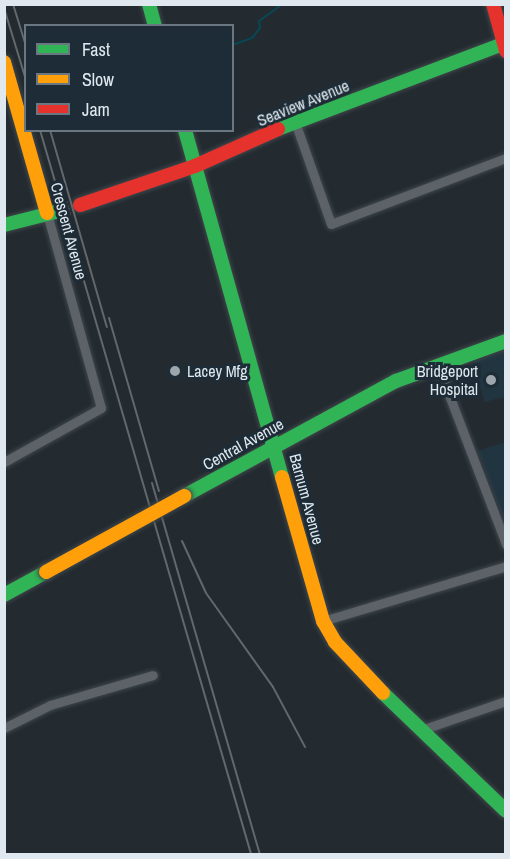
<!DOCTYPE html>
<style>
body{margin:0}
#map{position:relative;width:510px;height:859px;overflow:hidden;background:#232b30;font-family:"Archivo Narrow",sans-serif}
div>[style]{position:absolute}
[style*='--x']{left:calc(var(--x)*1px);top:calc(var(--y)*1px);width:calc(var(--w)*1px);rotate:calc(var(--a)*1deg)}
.built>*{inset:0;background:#213541}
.stream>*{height:2px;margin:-1px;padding:0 1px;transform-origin:1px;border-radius:1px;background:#074855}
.secondary-tunnel>*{height:14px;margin-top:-7px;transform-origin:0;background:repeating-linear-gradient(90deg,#3f474d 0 14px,transparent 0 21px)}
.roads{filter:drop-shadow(0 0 2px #3f464b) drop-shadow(0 0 2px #3f464b)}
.street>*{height:9px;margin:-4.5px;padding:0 4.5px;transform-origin:4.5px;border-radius:4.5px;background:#5c6267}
.fast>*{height:14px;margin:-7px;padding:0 7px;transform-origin:7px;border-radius:7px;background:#30b455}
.slow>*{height:14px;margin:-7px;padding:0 7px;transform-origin:7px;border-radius:7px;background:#ff9f0a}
.jam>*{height:14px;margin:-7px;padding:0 7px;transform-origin:7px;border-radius:7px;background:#e5322d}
.rail>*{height:2px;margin:-1px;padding:0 1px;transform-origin:1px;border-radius:1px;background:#62686c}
.bridges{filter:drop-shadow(0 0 2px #3f464b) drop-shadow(0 0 2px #3f464b)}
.slow-bridge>*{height:14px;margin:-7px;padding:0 7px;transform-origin:7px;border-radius:7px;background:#ff9f0a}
.dots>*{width:16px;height:16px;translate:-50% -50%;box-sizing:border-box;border:3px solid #1d2c36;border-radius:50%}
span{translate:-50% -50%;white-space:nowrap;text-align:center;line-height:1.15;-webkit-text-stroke:6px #1d2c36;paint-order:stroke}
.street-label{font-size:16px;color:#dfe8ef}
.poi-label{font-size:16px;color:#dfe8ef}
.left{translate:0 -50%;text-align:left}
.right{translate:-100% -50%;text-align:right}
.frame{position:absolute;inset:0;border:6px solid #dfe8ef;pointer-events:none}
.legend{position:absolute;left:24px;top:24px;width:210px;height:108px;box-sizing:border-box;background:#1d2c36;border:2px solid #6b7780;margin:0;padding:8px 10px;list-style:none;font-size:18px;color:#dfe8ef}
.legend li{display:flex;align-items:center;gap:12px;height:30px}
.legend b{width:30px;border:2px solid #6b7780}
</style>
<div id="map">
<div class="built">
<i style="clip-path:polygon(505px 350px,505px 403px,503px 397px,485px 402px,471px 362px)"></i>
<i style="clip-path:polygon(505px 442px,506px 442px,505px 523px,478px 451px)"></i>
</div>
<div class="stream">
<i style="--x:232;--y:45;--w:21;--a:-19"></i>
<i style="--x:252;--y:38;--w:13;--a:-51"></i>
<i style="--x:260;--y:28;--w:7;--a:-98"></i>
<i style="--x:259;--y:21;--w:29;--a:-36"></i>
</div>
<div class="secondary-tunnel">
<i style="--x:56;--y:212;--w:25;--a:-16"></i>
</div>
<div class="roads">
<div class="street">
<i style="--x:295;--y:122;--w:108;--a:70.6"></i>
<i style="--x:331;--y:224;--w:187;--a:-20.7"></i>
<i style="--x:438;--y:366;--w:191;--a:69.1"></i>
<i style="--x:4;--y:462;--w:111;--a:-29.1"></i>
<i style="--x:101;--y:408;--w:202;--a:-105.5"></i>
<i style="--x:323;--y:621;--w:191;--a:-16.7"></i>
<i style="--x:4;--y:728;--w:51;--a:-26.6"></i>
<i style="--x:50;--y:705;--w:107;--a:-16.2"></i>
<i style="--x:424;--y:729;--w:87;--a:-18.9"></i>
</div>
<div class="fast">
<i style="--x:149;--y:4;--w:23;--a:75"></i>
<i style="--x:278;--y:129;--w:244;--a:-20.7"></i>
<i style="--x:185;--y:130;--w:360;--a:74.4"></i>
<i style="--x:4;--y:225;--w:53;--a:-14.3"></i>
<i style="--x:184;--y:496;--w:241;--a:-28.5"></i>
<i style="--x:396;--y:381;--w:117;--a:-20"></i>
<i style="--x:4;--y:595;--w:48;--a:-28.7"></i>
<i style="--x:383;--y:693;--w:170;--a:43.8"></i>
</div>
<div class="slow">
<i style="--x:4;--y:62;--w:157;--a:74.1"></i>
<i style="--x:282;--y:477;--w:150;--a:74.1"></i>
<i style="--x:323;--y:621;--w:24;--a:60"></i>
<i style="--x:335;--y:642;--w:70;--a:46.7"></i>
</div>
<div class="jam">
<i style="--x:493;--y:4;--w:49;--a:74.5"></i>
<i style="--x:80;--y:205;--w:121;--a:-18.7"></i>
<i style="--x:195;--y:166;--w:91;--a:-24"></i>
</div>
</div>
<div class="rail">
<i style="--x:13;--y:4;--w:44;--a:72.8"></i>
<i style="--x:4;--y:8;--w:75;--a:73"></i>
<i style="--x:40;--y:130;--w:754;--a:73.75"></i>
<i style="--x:50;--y:130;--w:205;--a:73.9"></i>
<i style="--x:109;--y:318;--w:180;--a:73.9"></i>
<i style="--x:152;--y:483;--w:386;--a:73.8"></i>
<i style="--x:182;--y:541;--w:57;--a:65.2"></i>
<i style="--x:206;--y:593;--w:115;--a:54.5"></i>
<i style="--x:273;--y:687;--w:68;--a:61.9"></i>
</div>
<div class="bridges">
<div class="slow-bridge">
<i style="--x:46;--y:572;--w:158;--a:-28.8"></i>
</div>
</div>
<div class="dots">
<i style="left:175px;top:371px;background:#9da6ac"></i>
<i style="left:491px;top:380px;background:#9da6ac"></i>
</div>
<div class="street-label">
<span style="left:303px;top:103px;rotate:-22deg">Seaview Avenue</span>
<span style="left:69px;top:231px;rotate:75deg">Crescent Avenue</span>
<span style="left:243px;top:444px;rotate:-29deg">Central Avenue</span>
<span style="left:307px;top:499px;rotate:75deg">Barnum Avenue</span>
</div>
<div class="poi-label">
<span class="left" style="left:187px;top:371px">Lacey Mfg</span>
<span class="right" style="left:478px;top:380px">Bridgeport<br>Hospital</span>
</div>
<div class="frame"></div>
<ul class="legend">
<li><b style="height:8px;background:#30b455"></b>Fast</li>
<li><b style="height:8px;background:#ff9f0a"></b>Slow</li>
<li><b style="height:8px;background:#e5322d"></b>Jam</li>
</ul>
</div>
